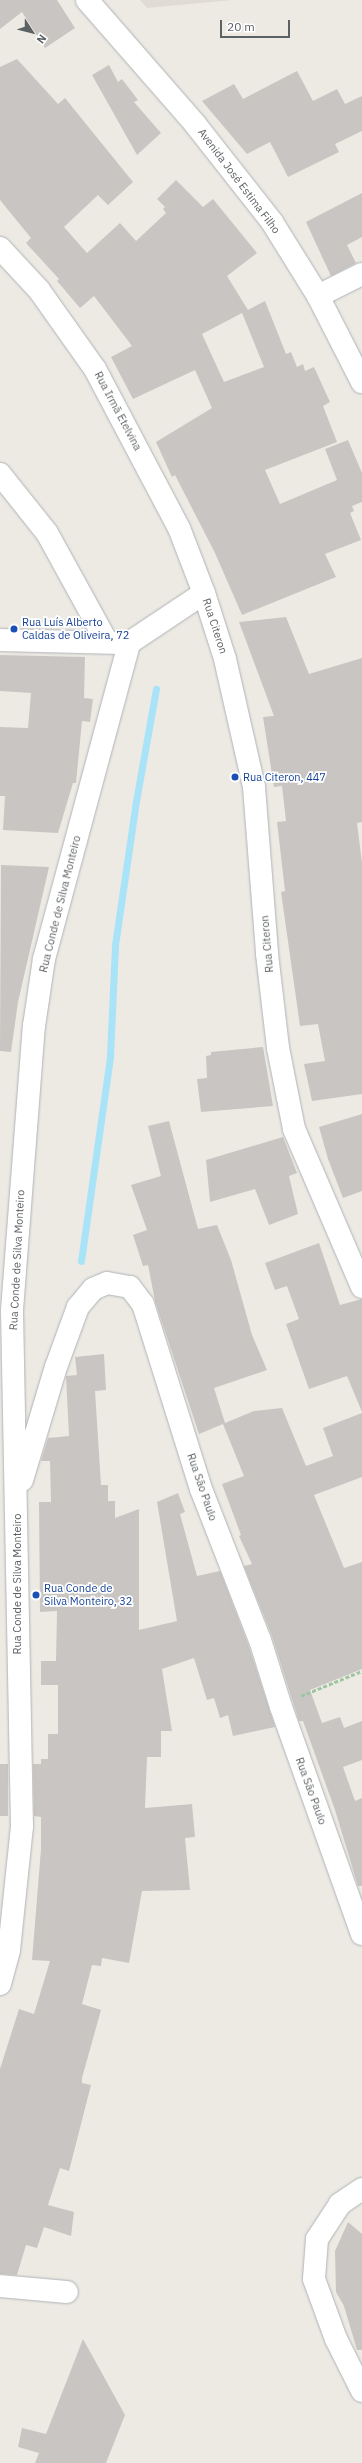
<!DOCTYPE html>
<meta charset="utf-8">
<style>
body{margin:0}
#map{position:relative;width:362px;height:2463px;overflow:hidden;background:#edeae4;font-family:"IBM Plex Sans",sans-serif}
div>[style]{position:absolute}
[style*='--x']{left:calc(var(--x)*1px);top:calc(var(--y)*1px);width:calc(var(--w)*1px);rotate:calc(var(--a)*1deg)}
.education>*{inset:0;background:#e0dbd5}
.stream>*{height:7px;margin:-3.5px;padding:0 3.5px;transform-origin:3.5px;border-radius:3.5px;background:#a9e3f8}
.building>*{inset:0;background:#c9c5c2;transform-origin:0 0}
.path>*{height:2.5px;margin-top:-1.25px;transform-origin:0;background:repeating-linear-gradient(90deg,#9ec6a2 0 4px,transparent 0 6px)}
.roads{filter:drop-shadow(0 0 1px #afb3b6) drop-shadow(0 0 1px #afb3b6)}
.minor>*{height:22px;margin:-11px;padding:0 11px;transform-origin:11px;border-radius:11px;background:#fff}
.tertiary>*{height:22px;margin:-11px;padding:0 11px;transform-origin:11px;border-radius:11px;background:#fff}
.dots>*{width:11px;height:11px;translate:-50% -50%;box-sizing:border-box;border:2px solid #fff;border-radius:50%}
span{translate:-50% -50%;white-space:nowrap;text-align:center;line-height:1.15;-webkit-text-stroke:3.5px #fff;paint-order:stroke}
.street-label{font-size:11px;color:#5c6164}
.transit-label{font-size:11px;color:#164399}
.left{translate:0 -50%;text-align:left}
.north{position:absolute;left:12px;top:12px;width:40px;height:40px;-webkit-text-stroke:3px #fff;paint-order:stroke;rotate:126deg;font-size:11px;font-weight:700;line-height:16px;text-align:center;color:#5c6164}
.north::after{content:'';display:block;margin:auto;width:14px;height:18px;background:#5c6164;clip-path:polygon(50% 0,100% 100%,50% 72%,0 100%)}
.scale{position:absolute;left:220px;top:20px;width:70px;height:18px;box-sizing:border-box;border:2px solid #5c6164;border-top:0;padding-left:5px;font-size:12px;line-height:14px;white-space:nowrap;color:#5c6164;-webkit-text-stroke:3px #fff;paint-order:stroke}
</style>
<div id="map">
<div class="education">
<i style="clip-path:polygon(140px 0,233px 0,147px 8px)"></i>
</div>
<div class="stream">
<i style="--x:81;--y:1261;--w:207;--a:-81.9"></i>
<i style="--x:110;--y:1056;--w:111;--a:-87.4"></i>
<i style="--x:115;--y:945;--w:146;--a:-81.7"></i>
<i style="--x:136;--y:801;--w:114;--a:-79.9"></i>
</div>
<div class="building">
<i style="clip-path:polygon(0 0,57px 0,75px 28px,45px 48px,22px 12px,0 29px)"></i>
<i style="clip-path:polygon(evenodd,17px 59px,58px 104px,65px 98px,133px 182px,108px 205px,98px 195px,64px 227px,87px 253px,120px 223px,136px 241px,166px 213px,163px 209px,165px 207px,157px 199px,176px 180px,203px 207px,213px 199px,257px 253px,227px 276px,248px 310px,265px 301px,286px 354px,291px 352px,297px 367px,303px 364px,305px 371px,314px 367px,330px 402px,323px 406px,337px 442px,265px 470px,280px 504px,337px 480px,325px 449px,348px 440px,362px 473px,362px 502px,352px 506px,354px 511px,350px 513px,361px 540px,325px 554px,336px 577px,242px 615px,215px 553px,175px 475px,172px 477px,156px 442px,212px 408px,195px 370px,133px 399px,111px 357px,132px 346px,94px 296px,80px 308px,57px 281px,59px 279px,26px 243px,31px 238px,0 200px,0 67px,17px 59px,242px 313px,264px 367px,224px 382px,202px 334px,242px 313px)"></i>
<i style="clip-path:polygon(109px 65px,118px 82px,122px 79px,138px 100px,134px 102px,161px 133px,137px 155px,92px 75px)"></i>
<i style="clip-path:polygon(297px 71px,313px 101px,337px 89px,345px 104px,362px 96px,362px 131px,335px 144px,339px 152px,288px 177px,270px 142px,247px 154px,202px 101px,234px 84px,243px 99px)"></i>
<i style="clip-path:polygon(362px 193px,362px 237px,347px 245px,356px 263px,331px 276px,306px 222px)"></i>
<i style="clip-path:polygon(286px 617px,309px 674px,362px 658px,362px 822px,357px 823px,362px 863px,362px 1094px,312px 1101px,304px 1064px,325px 1061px,318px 1024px,300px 1026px,281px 892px,285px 891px,277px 822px,286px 821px,282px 786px,274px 787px,263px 717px,274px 716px,239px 622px)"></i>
<i style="clip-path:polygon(0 655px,85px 657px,84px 698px,93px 699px,90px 722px,82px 721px,76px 783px,73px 783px,58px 833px,3px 830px,5px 796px,0 796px,0 727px,28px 728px,31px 693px,0 691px)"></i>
<i style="clip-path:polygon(1px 865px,49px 867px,18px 1002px,11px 1052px,0 1051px)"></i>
<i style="clip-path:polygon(263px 1047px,273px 1106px,201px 1112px,197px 1079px,207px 1078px,206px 1056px,211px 1055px,211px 1052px)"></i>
<i style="clip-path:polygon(362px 1114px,362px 1191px,343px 1198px,328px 1159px,319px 1127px)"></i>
<i style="clip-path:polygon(169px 1121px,198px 1229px,217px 1225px,231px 1260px,252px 1335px,267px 1370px,214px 1388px,225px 1423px,254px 1411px,282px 1408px,306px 1466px,333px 1456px,323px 1428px,362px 1413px,362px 1477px,314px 1495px,344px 1568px,362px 1562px,362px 1669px,310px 1690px,322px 1723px,340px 1717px,344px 1728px,362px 1721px,362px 1760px,343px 1767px,355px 1801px,362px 1798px,362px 1886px,358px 1886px,335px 1810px,303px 1721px,299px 1721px,272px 1636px,244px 1566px,252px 1564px,239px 1536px,241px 1535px,222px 1484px,244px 1476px,223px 1424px,199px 1434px,155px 1301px,148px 1265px,143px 1266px,133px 1235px,147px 1230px,131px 1185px,161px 1176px,148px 1126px)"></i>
<i style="clip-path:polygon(283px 1137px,297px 1173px,289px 1176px,298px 1214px,269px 1225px,255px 1189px,210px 1202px,206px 1160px)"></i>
<i style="clip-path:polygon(319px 1243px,340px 1305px,362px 1299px,362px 1412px,347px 1376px,309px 1389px,286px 1324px,299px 1319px,287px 1286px,275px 1290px,265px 1263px)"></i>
<i style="clip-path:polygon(104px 1354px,106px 1390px,95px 1391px,101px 1485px,108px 1485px,108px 1501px,115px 1501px,115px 1518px,139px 1509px,139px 1630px,177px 1621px,157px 1502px,178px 1493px,185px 1512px,180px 1514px,197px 1576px,220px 1571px,248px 1644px,275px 1727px,233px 1736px,228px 1715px,220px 1718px,214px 1698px,207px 1700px,194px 1658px,162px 1669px,172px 1731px,161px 1731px,161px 1757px,147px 1757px,145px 1808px,192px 1804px,195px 1837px,185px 1838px,190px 1890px,142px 1891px,129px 1963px,102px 1958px,101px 1966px,92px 1965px,82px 2004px,101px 2010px,82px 2078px,82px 2083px,91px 2085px,69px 2171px,60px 2168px,48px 2205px,74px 2212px,71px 2236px,44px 2227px,37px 2248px,26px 2245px,17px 2275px,0 2274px,0 2069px,19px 2009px,34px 2014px,50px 1961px,32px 1960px,41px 1849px,41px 1817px,34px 1816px,33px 1764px,41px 1764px,41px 1759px,48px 1759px,48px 1734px,58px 1734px,58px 1685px,41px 1685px,41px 1661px,56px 1661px,57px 1611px,40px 1612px,39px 1502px,51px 1502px,50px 1461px,41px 1461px,48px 1438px,69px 1436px,66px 1376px,77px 1375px,75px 1357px)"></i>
<i style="left:0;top:1764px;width:8px;height:52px"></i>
<i style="clip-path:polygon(348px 2222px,362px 2234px,362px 2350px,357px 2350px,344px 2306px,336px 2292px,335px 2251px)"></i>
<i style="clip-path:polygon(83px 2339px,125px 2415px,106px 2463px,35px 2463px,39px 2453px,18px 2447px,22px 2428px,46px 2434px)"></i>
</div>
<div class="path">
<i style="--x:301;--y:1696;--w:66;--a:-22.3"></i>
</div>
<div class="roads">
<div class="minor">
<i style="--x:0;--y:248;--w:57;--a:47.1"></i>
<i style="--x:39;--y:290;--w:97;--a:54.7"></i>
<i style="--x:95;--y:369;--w:180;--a:62.2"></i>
<i style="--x:179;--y:528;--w:70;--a:69"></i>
<i style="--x:204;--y:593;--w:69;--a:72.3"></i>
<i style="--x:225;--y:659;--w:131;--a:77.2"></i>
<i style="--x:254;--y:787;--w:168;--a:85.5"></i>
<i style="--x:267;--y:954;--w:95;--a:83.3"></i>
<i style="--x:278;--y:1048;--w:83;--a:78.8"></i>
<i style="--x:294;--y:1129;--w:172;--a:66.7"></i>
<i style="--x:318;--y:296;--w:49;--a:-26.6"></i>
<i style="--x:0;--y:474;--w:75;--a:51.5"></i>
<i style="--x:47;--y:533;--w:124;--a:61.2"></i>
<i style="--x:0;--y:640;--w:120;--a:1.4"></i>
<i style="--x:129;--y:643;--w:90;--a:-33.7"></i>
<i style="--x:22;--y:1480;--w:118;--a:-73.3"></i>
<i style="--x:56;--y:1367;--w:64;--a:-69.9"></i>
<i style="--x:78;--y:1307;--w:23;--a:-50"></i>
<i style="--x:93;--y:1289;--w:15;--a:-23"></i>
<i style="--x:107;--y:1283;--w:23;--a:10"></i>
<i style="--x:130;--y:1287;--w:21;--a:53"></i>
<i style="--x:143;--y:1304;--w:194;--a:72.6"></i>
<i style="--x:201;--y:1489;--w:162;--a:68.7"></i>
<i style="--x:260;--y:1640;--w:70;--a:72.6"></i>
<i style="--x:281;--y:1707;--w:241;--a:70.4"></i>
<i style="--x:0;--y:1984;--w:35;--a:-75"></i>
<i style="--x:9;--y:1950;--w:124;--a:-84"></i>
<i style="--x:22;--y:1827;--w:517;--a:-91.11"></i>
<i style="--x:12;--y:1310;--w:285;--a:-85.6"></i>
<i style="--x:34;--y:1026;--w:68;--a:-81.5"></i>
<i style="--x:44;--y:959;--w:327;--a:-74.9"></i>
<i style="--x:362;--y:2189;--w:27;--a:146"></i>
<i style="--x:340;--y:2204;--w:42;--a:123.3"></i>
<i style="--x:317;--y:2239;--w:40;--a:94.3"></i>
<i style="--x:314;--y:2279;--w:64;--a:69.9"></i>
<i style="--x:336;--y:2339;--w:58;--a:63.4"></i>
<i style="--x:0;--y:2286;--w:67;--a:5.1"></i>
</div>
<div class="tertiary">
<i style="--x:87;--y:0;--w:164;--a:48.9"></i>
<i style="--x:195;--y:124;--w:125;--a:51.8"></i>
<i style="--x:272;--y:222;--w:87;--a:58.1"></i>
<i style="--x:318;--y:296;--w:97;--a:62.9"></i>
</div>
</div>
<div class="dots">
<i style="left:14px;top:629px;background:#1a4fb4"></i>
<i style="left:235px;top:777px;background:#1a4fb4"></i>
<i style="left:36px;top:1595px;background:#1a4fb4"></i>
</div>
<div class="street-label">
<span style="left:239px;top:181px;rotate:53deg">Avenida José Estima Filho</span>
<span style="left:118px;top:411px;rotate:62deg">Rua Irmã Etelvina</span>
<span style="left:215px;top:626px;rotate:72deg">Rua Citeron</span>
<span style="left:60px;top:904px;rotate:-76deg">Rua Conde de Silva Monteiro</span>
<span style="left:267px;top:944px;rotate:-95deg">Rua Citeron</span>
<span style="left:17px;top:1260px;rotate:-87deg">Rua Conde de Silva Monteiro</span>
<span style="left:202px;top:1487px;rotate:71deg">Rua São Paulo</span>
<span style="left:17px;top:1584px;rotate:-90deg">Rua Conde de Silva Monteiro</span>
<span style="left:311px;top:1791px;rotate:70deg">Rua São Paulo</span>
</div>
<div class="transit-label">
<span class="left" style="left:22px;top:629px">Rua Luís Alberto<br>Caldas de Oliveira, 72</span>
<span class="left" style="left:243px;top:777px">Rua Citeron, 447</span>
<span class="left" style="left:44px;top:1595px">Rua Conde de<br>Silva Monteiro, 32</span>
</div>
<div class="north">N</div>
<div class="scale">20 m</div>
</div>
